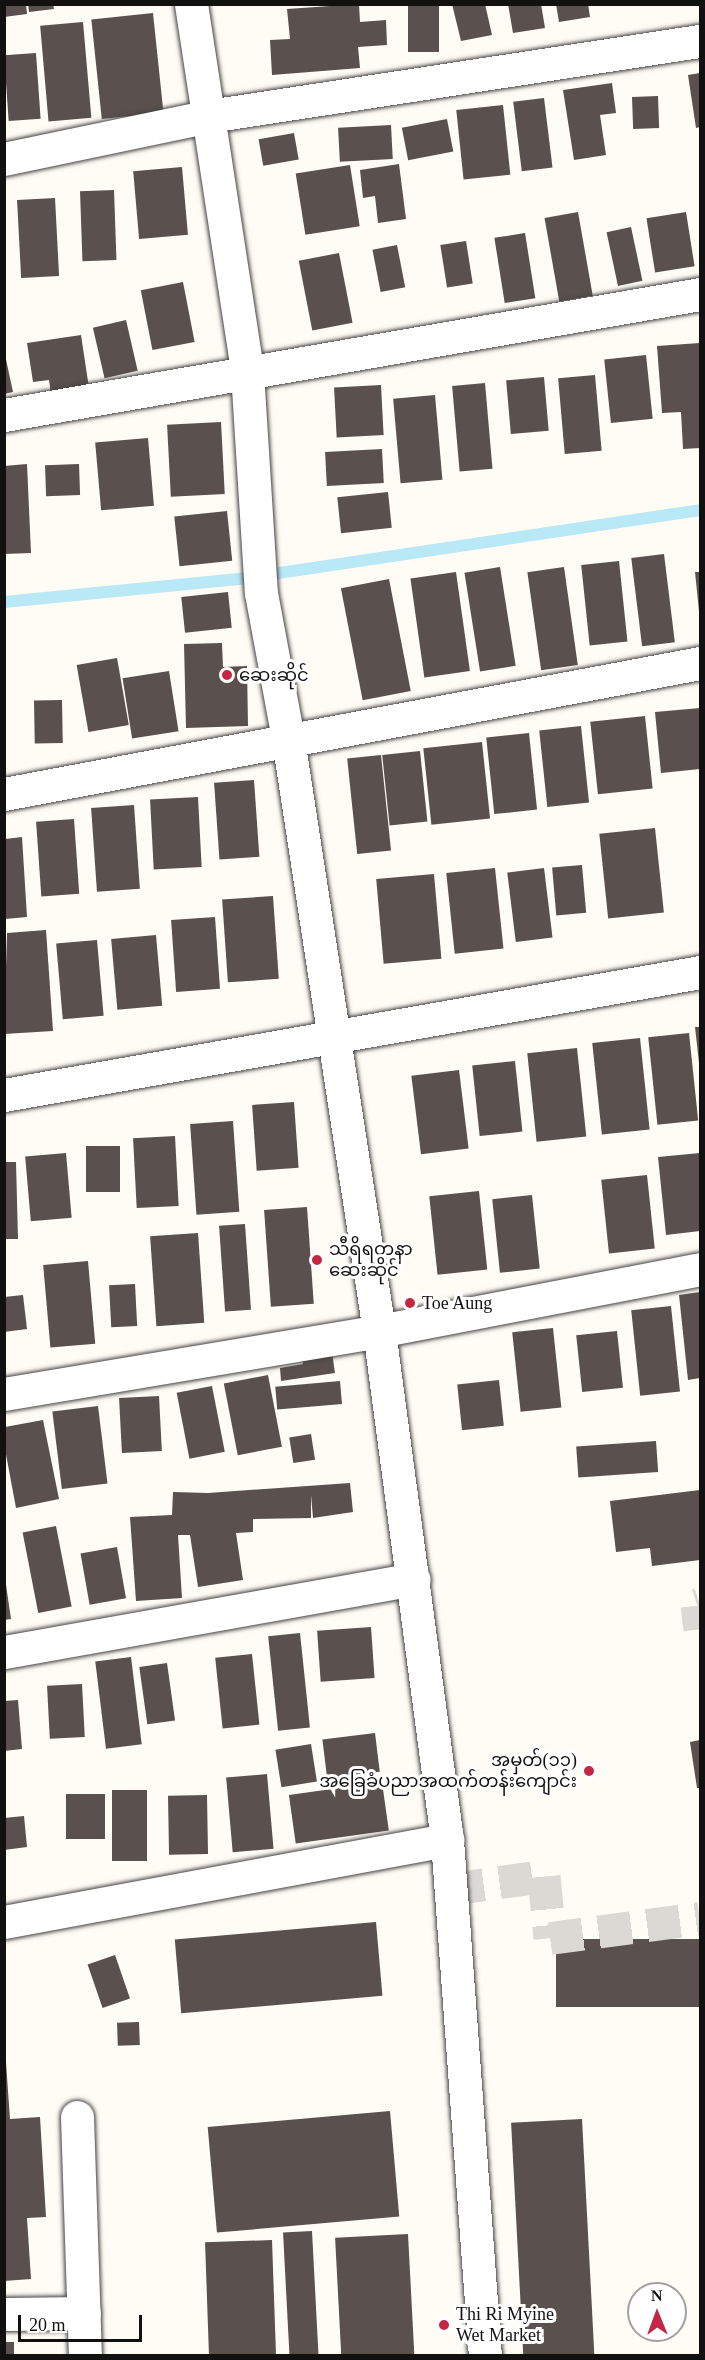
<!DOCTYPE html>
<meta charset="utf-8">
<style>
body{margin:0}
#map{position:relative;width:705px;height:2360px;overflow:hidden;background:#fffcf5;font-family:"Times New Roman","Noto Sans Myanmar",serif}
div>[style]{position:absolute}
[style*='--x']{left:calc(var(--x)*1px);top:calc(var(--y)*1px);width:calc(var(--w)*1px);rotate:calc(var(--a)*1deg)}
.stream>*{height:12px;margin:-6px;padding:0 6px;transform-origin:6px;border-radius:6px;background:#b9e8f7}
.building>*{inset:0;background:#5a504d;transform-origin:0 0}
.minor-tunnel>*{height:33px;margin-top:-16.5px;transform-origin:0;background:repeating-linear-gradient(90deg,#dbd9d3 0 33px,transparent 0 49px)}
.roads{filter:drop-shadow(0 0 2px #444) drop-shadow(0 0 2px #444)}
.minor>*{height:33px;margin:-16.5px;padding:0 16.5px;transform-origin:16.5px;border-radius:16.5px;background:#fff}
.dots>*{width:16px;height:16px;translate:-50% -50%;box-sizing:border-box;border:3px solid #fff;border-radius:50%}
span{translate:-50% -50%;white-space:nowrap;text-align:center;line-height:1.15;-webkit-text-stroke:6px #fff;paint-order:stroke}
.poi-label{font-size:18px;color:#111}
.left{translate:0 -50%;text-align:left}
.right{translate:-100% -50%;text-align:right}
.frame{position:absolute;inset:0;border:6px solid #111;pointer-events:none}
.north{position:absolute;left:627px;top:2282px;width:60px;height:60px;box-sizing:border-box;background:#fff;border:2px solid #a0a0a0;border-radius:50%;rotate:359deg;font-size:16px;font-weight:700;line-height:24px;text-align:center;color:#111}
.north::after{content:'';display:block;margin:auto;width:21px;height:27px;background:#c32743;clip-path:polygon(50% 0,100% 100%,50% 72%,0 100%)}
.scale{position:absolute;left:18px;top:2315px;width:124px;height:27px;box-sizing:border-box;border:3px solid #111;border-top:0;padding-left:8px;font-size:18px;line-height:21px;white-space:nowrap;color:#111;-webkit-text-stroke:4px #fff;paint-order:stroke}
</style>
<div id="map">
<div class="stream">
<i style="--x:4;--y:602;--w:236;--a:-5.6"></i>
<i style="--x:239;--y:579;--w:466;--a:-8.5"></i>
</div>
<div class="building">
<i style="clip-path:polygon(4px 4px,26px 4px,27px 14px,4px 17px)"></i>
<i style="clip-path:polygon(28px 4px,53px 4px,54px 9px,29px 12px)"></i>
<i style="clip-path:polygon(359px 4px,360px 22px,386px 20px,387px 45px,358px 47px,360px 68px,272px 75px,270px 40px,290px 39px,287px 9px)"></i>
<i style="left:408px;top:4px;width:31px;height:48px"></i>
<i style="clip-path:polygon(452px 4px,485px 4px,492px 35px,461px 41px)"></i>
<i style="clip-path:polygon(508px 4px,541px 4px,545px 28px,513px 33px)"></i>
<i style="clip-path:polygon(556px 4px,588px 4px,590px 17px,559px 22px)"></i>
<i style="left:153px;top:13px;width:100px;height:62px;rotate:84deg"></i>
<i style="left:83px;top:22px;width:96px;height:43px;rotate:85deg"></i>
<i style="left:36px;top:53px;width:66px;height:32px;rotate:86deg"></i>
<i style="clip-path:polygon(700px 73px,700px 127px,696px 128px,688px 75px)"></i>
<i style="clip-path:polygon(612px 83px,616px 113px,600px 115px,606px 155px,574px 160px,563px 90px)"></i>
<i style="left:658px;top:96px;width:32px;height:26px;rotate:88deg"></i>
<i style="left:544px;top:98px;width:70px;height:31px;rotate:83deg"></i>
<i style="left:503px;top:105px;width:70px;height:47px;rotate:84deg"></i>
<i style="left:447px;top:119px;width:33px;height:46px;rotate:79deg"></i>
<i style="left:391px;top:125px;width:34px;height:53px;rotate:87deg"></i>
<i style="left:294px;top:133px;width:27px;height:36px;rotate:80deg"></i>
<i style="clip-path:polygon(399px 164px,406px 219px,378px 223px,375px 196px,363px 198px,360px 170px)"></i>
<i style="left:350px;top:165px;width:62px;height:55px;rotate:81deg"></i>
<i style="left:182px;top:167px;width:68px;height:49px;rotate:85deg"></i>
<i style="left:114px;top:190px;width:70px;height:34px;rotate:88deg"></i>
<i style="left:55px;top:198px;width:78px;height:38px;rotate:87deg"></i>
<i style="left:578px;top:212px;width:85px;height:34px;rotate:80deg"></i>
<i style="left:686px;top:212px;width:55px;height:40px;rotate:81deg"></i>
<i style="left:631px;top:227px;width:55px;height:25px;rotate:78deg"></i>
<i style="left:525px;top:233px;width:66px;height:31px;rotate:81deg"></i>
<i style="left:466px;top:241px;width:43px;height:26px;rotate:81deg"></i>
<i style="left:397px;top:245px;width:43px;height:25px;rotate:79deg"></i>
<i style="left:339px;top:253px;width:71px;height:41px;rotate:79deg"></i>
<i style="left:183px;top:282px;width:61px;height:43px;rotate:79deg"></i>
<i style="left:126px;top:320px;width:52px;height:34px;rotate:77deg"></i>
<i style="clip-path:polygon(81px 335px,89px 388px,51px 394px,49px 380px,33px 382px,27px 343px)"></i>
<i style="clip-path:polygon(700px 343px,700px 448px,683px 449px,681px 412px,662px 413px,657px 346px)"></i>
<i style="clip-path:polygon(4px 350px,13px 392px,4px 394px)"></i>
<i style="left:646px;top:355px;width:64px;height:42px;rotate:84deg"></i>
<i style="left:595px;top:375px;width:76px;height:37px;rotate:85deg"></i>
<i style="left:544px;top:377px;width:54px;height:38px;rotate:85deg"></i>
<i style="left:485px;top:383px;width:86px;height:33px;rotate:85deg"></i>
<i style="left:381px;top:385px;width:50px;height:47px;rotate:87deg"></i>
<i style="left:435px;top:395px;width:85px;height:42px;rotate:85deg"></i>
<i style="left:221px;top:422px;width:72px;height:54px;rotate:87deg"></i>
<i style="left:148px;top:438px;width:68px;height:53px;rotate:85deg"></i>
<i style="left:382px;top:449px;width:34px;height:57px;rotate:87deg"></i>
<i style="clip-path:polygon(27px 464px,31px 553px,4px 554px,4px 466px)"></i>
<i style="left:79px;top:464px;width:31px;height:34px;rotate:88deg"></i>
<i style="left:388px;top:492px;width:36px;height:51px;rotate:84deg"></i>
<i style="left:227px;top:511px;width:50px;height:53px;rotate:84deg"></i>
<i style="left:664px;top:554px;width:89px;height:33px;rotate:83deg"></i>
<i style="left:619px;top:561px;width:81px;height:38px;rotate:84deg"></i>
<i style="left:500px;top:567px;width:100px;height:36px;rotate:81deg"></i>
<i style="left:564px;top:567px;width:99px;height:37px;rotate:82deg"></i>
<i style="left:456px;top:572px;width:100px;height:46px;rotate:82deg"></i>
<i style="clip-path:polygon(695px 572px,700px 572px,700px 611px,699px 611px)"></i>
<i style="left:389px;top:579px;width:114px;height:49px;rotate:79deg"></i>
<i style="left:228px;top:592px;width:36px;height:47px;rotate:84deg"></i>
<i style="clip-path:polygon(222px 643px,223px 667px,247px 666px,248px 726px,186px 728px,184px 644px)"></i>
<i style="left:117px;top:658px;width:68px;height:41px;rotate:80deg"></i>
<i style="left:169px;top:671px;width:61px;height:47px;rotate:81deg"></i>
<i style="left:62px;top:700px;width:43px;height:28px;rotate:89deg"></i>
<i style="clip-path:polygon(700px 708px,700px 769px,661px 773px,655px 712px)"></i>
<i style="left:645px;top:716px;width:73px;height:55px;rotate:84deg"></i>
<i style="left:581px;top:726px;width:77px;height:42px;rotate:84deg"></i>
<i style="left:529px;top:733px;width:77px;height:43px;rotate:84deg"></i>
<i style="left:482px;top:742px;width:77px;height:59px;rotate:84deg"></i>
<i style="left:420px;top:751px;width:71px;height:38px;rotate:84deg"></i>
<i style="left:381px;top:755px;width:96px;height:34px;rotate:84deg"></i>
<i style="left:254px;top:780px;width:77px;height:40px;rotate:86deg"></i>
<i style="left:198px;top:797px;width:70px;height:48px;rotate:87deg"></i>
<i style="left:134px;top:805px;width:84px;height:43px;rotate:86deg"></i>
<i style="left:74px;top:819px;width:75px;height:38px;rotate:86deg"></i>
<i style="left:655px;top:828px;width:85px;height:56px;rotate:84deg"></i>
<i style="clip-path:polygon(22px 837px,27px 917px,5px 919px,5px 839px)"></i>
<i style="left:582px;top:865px;width:48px;height:30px;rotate:85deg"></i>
<i style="left:495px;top:868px;width:81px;height:49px;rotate:84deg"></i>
<i style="left:544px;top:868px;width:70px;height:37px;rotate:83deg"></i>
<i style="left:434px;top:874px;width:85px;height:58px;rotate:85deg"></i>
<i style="left:273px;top:896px;width:83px;height:51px;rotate:86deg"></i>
<i style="left:215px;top:917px;width:72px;height:44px;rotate:86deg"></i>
<i style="clip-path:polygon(46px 930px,53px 1031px,4px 1034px,7px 933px)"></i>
<i style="left:156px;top:935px;width:71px;height:45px;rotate:85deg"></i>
<i style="left:97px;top:940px;width:76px;height:41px;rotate:85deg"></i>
<i style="clip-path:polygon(695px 1027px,700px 1027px,700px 1063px,699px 1063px)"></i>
<i style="left:689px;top:1033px;width:88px;height:41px;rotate:84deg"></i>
<i style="left:640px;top:1038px;width:92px;height:48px;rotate:84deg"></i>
<i style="left:577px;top:1048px;width:89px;height:50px;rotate:84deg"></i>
<i style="left:515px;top:1061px;width:71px;height:43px;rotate:84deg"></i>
<i style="left:459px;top:1070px;width:79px;height:48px;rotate:83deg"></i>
<i style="left:294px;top:1102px;width:66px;height:42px;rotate:86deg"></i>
<i style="left:233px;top:1121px;width:91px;height:43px;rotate:86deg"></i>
<i style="left:175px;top:1136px;width:70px;height:42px;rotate:87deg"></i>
<i style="left:120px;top:1146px;width:46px;height:34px;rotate:90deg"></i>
<i style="left:66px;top:1153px;width:65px;height:41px;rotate:85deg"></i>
<i style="clip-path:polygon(700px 1153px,700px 1231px,666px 1235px,658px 1157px)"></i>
<i style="clip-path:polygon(4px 1162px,16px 1162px,18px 1239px,4px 1239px)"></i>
<i style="left:647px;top:1175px;width:74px;height:46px;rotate:84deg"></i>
<i style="left:479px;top:1191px;width:79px;height:50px;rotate:84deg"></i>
<i style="left:532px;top:1195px;width:74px;height:40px;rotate:84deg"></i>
<i style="left:307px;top:1207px;width:97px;height:43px;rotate:86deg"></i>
<i style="left:245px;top:1224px;width:86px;height:26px;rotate:86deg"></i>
<i style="left:198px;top:1233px;width:90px;height:48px;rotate:86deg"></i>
<i style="left:88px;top:1261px;width:83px;height:45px;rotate:85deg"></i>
<i style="left:135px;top:1284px;width:42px;height:26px;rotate:87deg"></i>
<i style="clip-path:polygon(700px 1292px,700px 1378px,688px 1380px,679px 1295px)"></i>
<i style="clip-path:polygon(23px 1295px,27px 1329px,4px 1332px,4px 1297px)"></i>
<i style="left:671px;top:1306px;width:86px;height:40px;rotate:84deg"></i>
<i style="left:553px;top:1328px;width:80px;height:41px;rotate:84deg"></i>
<i style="left:617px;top:1331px;width:57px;height:41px;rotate:84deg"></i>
<i style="clip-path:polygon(332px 1352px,335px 1373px,281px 1381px,280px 1368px,303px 1364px,302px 1356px)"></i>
<i style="left:268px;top:1375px;width:73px;height:45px;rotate:79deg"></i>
<i style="left:499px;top:1380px;width:46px;height:42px;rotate:84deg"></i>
<i style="left:340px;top:1381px;width:23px;height:65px;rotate:85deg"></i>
<i style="left:212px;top:1386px;width:67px;height:36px;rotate:79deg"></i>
<i style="left:159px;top:1396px;width:55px;height:40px;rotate:87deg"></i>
<i style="left:98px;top:1406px;width:78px;height:46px;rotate:83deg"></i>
<i style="clip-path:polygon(43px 1420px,59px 1499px,16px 1508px,5px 1449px,5px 1427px)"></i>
<i style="left:311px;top:1434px;width:26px;height:22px;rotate:81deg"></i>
<i style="left:656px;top:1441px;width:31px;height:80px;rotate:86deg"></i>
<i style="clip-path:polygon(350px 1483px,353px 1512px,313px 1518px,311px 1495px,311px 1518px,253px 1519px,253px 1532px,236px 1533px,243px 1580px,198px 1587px,190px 1535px,178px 1535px,182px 1598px,136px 1601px,130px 1517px,172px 1515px,173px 1492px,208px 1493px)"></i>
<i style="clip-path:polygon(700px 1490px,700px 1560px,652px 1566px,650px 1548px,616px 1552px,610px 1501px)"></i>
<i style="left:56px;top:1526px;width:82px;height:34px;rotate:79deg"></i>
<i style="left:117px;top:1547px;width:52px;height:37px;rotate:80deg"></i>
<i style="clip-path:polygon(4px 1571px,11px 1619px,4px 1620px)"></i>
<i style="left:371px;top:1627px;width:51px;height:54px;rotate:86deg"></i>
<i style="left:300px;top:1633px;width:95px;height:32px;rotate:84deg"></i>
<i style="left:252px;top:1654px;width:71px;height:37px;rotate:84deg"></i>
<i style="left:131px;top:1657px;width:88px;height:36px;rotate:83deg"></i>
<i style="left:167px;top:1663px;width:58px;height:28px;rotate:82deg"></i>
<i style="left:82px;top:1684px;width:53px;height:35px;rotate:87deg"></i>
<i style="clip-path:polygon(18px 1700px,22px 1749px,4px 1751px,4px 1701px)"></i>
<i style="left:375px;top:1733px;width:39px;height:53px;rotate:83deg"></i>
<i style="clip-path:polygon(700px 1740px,700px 1788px,697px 1788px,690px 1742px)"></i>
<i style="left:311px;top:1744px;width:38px;height:36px;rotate:81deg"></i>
<i style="left:267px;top:1774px;width:75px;height:41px;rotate:85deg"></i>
<i style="left:382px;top:1782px;width:49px;height:94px;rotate:82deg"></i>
<i style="left:112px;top:1790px;width:35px;height:71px"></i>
<i style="left:66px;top:1794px;width:39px;height:45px"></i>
<i style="left:207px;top:1795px;width:59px;height:39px;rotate:89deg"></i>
<i style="clip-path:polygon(24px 1816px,27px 1847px,4px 1850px,4px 1818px)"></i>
<i style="left:376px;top:1922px;width:74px;height:202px;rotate:85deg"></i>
<i style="left:700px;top:1939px;width:68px;height:144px;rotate:90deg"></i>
<i style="left:115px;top:1955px;width:46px;height:29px;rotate:71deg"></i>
<i style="left:139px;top:2022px;width:23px;height:22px;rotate:88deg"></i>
<i style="clip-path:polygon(6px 2062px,10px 2119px,40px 2117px,46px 2217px,27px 2218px,31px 2279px,4px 2281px)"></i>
<i style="left:390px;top:2111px;width:106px;height:183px;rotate:85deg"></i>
<i style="left:582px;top:2119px;width:237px;height:71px;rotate:87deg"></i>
<i style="left:312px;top:2231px;width:125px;height:29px;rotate:87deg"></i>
<i style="left:408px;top:2234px;width:122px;height:73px;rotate:87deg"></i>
<i style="left:272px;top:2240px;width:116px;height:67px;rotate:88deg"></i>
<i style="left:4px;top:2342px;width:10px;height:14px"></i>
</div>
<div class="minor-tunnel">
<i style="--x:700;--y:1604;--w:3;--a:162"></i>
<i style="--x:697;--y:1605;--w:24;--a:83"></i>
<i style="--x:451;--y:1889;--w:94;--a:-8"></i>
<i style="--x:544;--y:1876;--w:62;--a:84.5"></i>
<i style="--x:550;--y:1938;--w:151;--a:-7.6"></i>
</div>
<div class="roads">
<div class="minor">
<i style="--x:191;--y:4;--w:372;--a:81.3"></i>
<i style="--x:247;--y:372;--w:221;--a:86.4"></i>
<i style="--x:261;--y:593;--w:148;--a:79.5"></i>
<i style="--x:288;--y:739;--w:599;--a:81.26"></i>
<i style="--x:379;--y:1331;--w:514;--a:82.39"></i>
<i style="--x:447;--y:1840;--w:517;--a:85.79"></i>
<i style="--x:4;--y:159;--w:209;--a:-11.8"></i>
<i style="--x:209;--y:116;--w:497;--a:-8.7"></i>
<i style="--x:4;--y:415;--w:706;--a:-9.86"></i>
<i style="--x:4;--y:794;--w:708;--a:-10.66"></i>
<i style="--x:4;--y:1095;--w:707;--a:-10.02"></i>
<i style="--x:4;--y:1394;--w:380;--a:-9.5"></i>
<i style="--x:379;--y:1331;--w:327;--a:-10.9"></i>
<i style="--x:4;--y:1652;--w:416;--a:-10.1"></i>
<i style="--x:4;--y:1922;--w:451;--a:-10.5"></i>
<i style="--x:77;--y:2117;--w:239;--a:88.1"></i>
<i style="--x:4;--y:2314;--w:80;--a:-0.7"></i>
</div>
</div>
<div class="dots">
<i style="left:227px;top:675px;background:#c32743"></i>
<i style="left:317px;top:1260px;background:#c32743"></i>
<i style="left:410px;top:1303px;background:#c32743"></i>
<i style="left:589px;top:1771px;background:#c32743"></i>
<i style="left:444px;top:2325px;background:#c32743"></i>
</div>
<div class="poi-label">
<span class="left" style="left:239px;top:675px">ဆေးဆိုင်</span>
<span class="left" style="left:329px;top:1260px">သီရိရတနာ<br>ဆေးဆိုင်</span>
<span class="left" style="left:422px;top:1303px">Toe Aung</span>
<span class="right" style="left:577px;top:1771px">အမှတ်(၁၁)<br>အခြေခံပညာအထက်တန်းကျောင်း</span>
<span class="left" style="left:456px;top:2325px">Thi Ri Myine<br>Wet Market</span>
</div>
<div class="frame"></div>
<div class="north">N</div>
<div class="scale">20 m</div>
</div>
